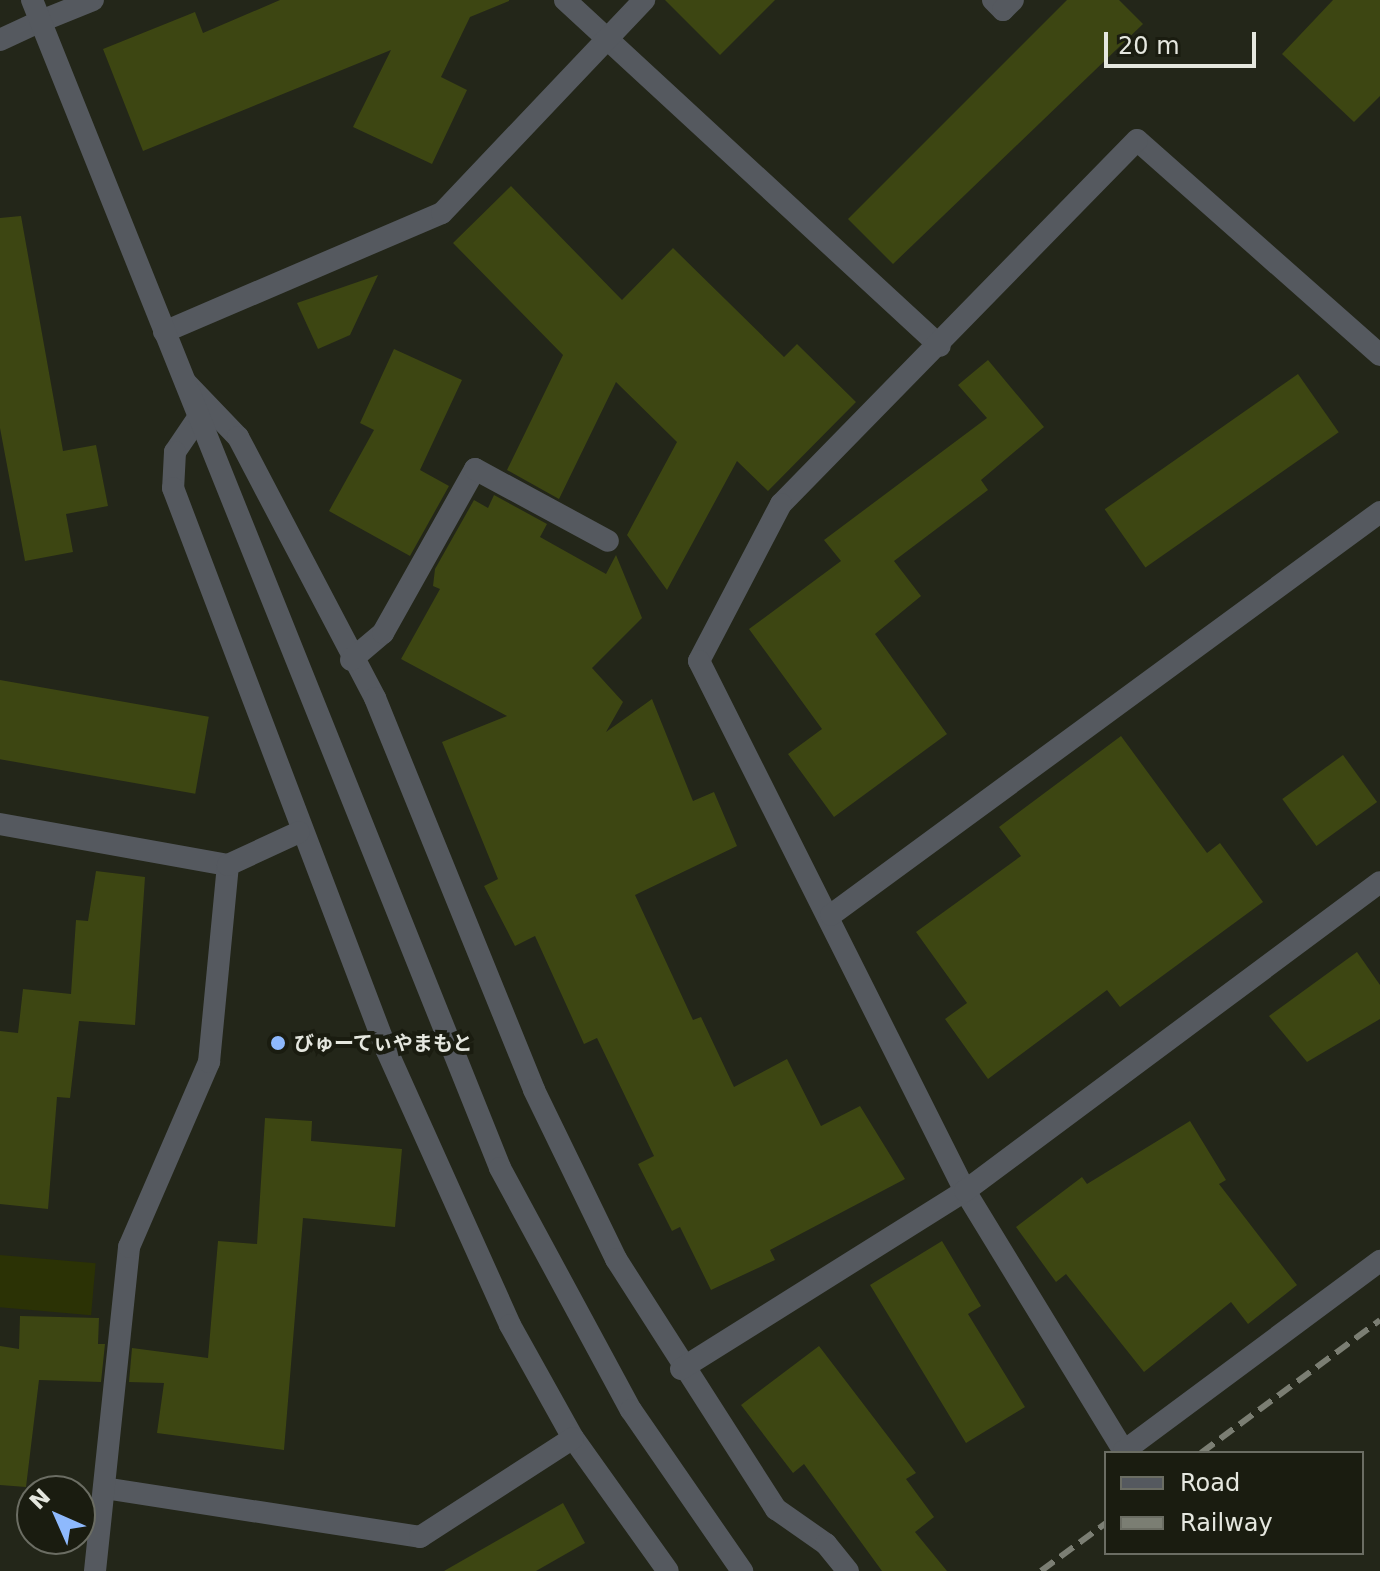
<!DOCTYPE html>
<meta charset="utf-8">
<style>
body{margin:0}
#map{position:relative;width:1380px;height:1571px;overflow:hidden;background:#232619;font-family:"DejaVu Sans","Noto Sans JP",sans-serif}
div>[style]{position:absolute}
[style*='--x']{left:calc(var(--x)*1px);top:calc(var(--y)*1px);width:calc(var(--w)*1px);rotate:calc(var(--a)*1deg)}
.green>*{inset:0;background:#2b3205;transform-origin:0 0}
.building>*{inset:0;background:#3d4612;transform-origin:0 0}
.service>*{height:22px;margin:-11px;padding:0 11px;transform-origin:11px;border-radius:11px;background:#55595f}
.minor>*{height:22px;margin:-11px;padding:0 11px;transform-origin:11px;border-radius:11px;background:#55595f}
.tertiary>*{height:22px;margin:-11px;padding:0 11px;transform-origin:11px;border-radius:11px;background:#55595f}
.rail>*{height:6px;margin-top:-3px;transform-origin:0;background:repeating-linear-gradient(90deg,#7b7e73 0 16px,transparent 0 24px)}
.dots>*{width:22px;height:22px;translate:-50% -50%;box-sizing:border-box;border:4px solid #1a1c10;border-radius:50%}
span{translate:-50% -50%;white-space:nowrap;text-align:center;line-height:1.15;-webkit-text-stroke:8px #1a1c10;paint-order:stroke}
.poi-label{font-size:20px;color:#e5e7df;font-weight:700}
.left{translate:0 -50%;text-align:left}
.legend{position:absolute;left:1104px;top:1451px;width:260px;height:104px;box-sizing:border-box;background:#1a1c10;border:2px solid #6b6d63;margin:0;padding:10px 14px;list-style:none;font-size:24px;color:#e5e7df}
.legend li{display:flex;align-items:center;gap:16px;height:40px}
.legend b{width:40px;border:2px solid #6b6d63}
.north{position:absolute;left:16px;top:1475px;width:80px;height:80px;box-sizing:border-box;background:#1a1c10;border:2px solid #6b6d63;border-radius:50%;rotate:315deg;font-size:22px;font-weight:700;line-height:32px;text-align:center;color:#e5e7df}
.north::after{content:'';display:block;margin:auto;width:28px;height:36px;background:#8eb9fd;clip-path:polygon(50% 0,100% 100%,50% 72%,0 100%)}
.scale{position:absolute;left:1104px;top:32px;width:152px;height:36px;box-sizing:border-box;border:4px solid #e5e7df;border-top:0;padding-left:10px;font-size:24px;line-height:28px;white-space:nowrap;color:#e5e7df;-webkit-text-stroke:6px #1a1c10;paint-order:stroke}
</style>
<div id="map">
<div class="green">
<i style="left:0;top:1255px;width:96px;height:52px;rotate:5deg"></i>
</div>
<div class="building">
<i style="clip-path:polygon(280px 0,509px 0,509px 1px,470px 17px,441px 77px,467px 90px,432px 164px,353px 127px,391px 50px,143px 151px,103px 49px,195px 12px,203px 33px)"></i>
<i style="clip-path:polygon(665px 0,775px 0,720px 55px)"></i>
<i style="clip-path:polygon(1067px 0,1119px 0,1143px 24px,893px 264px,848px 219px)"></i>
<i style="clip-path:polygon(1333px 0,1380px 0,1380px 96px,1354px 122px,1282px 54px)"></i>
<i style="clip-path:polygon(511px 186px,622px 300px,673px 248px,784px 357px,797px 344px,856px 402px,768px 491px,737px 461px,667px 590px,627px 535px,677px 442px,616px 382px,559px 499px,507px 470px,563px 355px,453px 243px)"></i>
<i style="clip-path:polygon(21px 216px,63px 451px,96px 445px,108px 506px,66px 514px,73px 552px,25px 561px,0 428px,0 218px)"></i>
<i style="clip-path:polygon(378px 275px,350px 335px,318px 349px,297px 303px)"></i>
<i style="clip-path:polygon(394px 349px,462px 380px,420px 470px,449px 486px,410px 556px,329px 511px,374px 430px,360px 423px)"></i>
<i style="clip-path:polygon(988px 360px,1044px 427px,981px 480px,988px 490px,894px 561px,921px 596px,875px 634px,947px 734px,834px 817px,788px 754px,822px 729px,749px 629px,841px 561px,824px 540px,987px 418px,958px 385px)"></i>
<i style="left:1298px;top:374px;width:71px;height:236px;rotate:55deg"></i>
<i style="clip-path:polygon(494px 495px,547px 524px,540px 537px,606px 574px,616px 555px,642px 618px,592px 668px,623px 702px,606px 732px,652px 699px,693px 801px,714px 792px,737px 846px,635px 895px,693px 1020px,701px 1017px,734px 1087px,787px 1059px,821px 1126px,860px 1106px,905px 1179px,770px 1250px,775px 1260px,711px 1290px,680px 1227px,672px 1231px,638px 1164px,654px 1156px,597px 1038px,584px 1044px,535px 936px,515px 946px,484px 886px,498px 879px,442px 742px,507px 716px,401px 659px,440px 589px,433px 586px,435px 569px,474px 500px,488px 508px)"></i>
<i style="left:0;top:680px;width:212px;height:78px;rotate:10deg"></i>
<i style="clip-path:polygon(1121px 736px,1207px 853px,1220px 843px,1263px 902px,1120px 1007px,1107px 990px,988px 1079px,945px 1019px,967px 1003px,916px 932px,1021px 856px,999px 827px)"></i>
<i style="left:1343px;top:755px;width:58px;height:75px;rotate:54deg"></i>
<i style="clip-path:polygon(96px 871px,145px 877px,135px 1025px,79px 1021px,70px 1098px,57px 1097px,48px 1209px,0 1204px,0 1031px,18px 1033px,23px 989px,71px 994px,76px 920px,88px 921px)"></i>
<i style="clip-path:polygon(1357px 952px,1380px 985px,1380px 1019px,1307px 1062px,1269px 1016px)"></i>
<i style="clip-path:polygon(265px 1118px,312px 1121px,311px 1141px,402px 1149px,395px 1227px,303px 1218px,284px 1450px,157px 1433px,164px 1383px,129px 1382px,132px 1348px,208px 1358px,218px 1241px,257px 1244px)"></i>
<i style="clip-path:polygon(1190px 1121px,1226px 1180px,1219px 1184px,1297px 1285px,1248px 1324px,1231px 1302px,1144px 1372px,1066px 1274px,1056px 1282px,1016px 1227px,1082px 1177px,1087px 1184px)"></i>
<i style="clip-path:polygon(942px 1241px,981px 1306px,968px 1314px,1025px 1407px,966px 1443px,870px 1285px)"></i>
<i style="clip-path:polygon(20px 1316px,99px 1318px,98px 1344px,105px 1344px,101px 1382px,39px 1380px,26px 1487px,0 1485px,0 1346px,19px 1349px)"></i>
<i style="clip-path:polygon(819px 1346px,916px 1473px,906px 1479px,934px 1517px,915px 1532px,947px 1571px,882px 1571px,804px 1464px,793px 1473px,741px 1405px)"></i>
<i style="clip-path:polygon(563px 1503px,585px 1543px,536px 1571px,444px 1571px)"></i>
</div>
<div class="service">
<i style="--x:0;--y:40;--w:45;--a:-24.9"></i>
<i style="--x:0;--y:824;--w:232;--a:10.2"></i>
</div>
<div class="minor">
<i style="--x:565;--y:0;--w:510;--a:42.7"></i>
<i style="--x:993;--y:0;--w:14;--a:45"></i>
<i style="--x:1003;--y:10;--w:14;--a:-45"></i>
<i style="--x:41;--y:21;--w:56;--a:-22"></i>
<i style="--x:164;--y:332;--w:302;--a:-23.2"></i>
<i style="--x:442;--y:213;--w:294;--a:-46.5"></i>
<i style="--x:1380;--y:355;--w:324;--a:-138.5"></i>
<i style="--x:1137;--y:140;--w:509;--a:134.36"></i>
<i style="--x:781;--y:504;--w:177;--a:117.6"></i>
<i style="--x:699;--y:661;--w:593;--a:63.35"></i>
<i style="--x:965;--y:1191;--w:305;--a:58.6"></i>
<i style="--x:1124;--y:1451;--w:319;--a:-36.6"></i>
<i style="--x:186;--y:383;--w:75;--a:46.1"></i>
<i style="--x:238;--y:437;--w:295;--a:62.3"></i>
<i style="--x:375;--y:698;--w:423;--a:67.9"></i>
<i style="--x:534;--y:1090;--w:188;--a:64.1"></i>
<i style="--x:616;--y:1259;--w:297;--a:57.4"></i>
<i style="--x:776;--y:1509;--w:61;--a:35"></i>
<i style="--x:826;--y:1544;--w:35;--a:51"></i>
<i style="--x:198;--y:418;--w:41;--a:124.1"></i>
<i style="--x:175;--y:452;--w:36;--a:93"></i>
<i style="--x:173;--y:488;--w:602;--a:69.19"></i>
<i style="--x:387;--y:1051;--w:300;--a:65.8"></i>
<i style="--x:510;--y:1325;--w:129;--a:60.9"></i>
<i style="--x:573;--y:1438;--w:163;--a:54.5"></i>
<i style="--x:351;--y:660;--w:42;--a:-40.2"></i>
<i style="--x:383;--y:633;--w:188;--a:-60.7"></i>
<i style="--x:475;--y:469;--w:151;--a:28.4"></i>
<i style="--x:831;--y:915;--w:681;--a:-36.28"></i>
<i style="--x:681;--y:1369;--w:335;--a:-32.1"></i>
<i style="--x:965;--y:1191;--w:517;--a:-36.67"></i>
<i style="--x:104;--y:1488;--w:320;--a:8.8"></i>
<i style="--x:420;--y:1537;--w:182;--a:-32.9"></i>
<i style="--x:95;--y:1571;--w:326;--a:-84"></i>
<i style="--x:129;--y:1247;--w:202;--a:-66.6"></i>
<i style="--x:209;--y:1062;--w:198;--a:-84.5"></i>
<i style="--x:228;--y:865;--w:78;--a:-24.9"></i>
</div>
<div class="tertiary">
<i style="--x:32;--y:0;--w:1258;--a:68.16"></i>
<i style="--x:500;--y:1168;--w:275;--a:61.6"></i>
<i style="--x:631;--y:1410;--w:196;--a:55.4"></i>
</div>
<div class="rail">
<i style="--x:1201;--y:1453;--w:223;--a:-36.6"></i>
<i style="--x:1041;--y:1571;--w:81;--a:-36.4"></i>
</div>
<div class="dots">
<i style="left:278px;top:1043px;background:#8eb9fd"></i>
</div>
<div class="poi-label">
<span class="left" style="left:294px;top:1043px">びゅーてぃやまもと</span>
</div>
<ul class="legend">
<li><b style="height:10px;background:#55595f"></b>Road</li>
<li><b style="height:10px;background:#7b7e73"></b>Railway</li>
</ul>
<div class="north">N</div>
<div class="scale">20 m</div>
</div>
